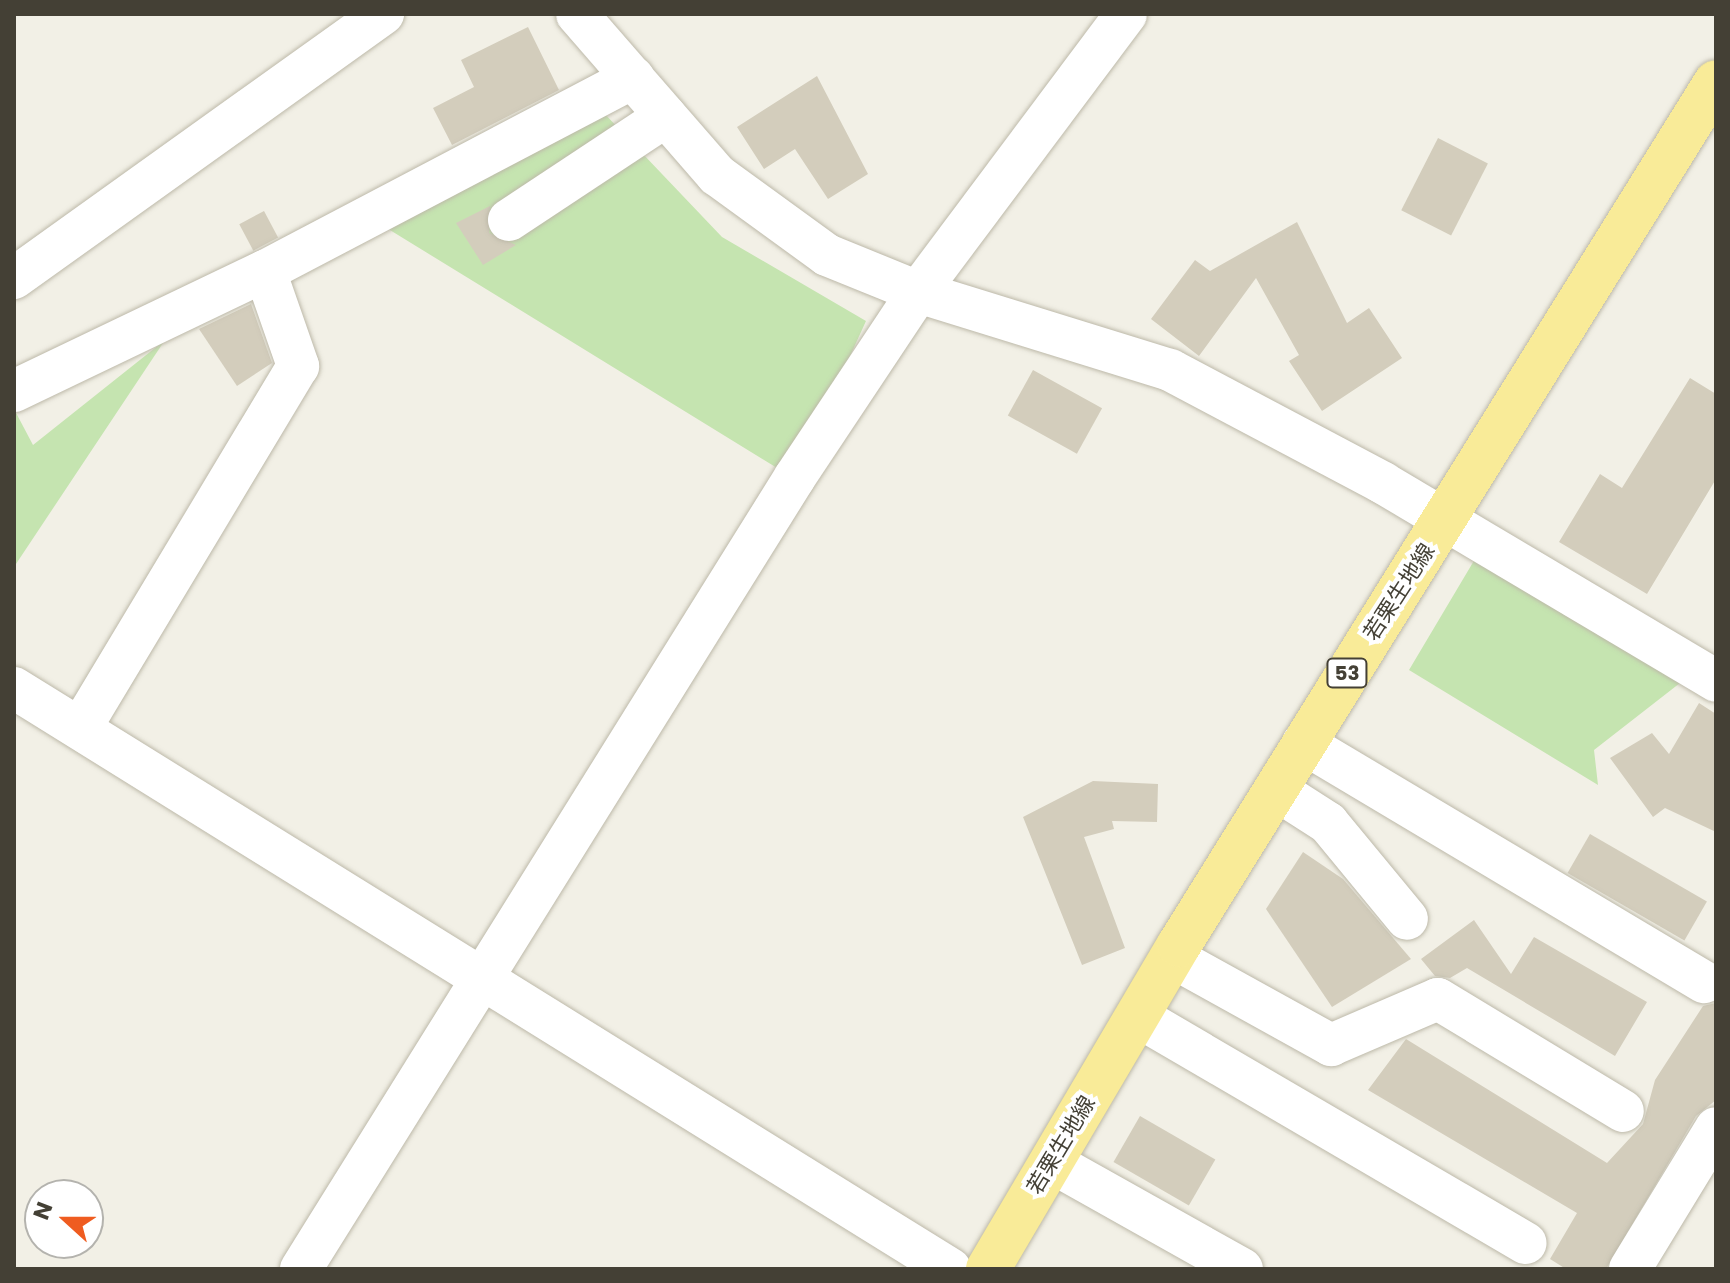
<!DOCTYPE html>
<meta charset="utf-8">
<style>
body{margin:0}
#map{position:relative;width:1730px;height:1283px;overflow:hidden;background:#f2f0e6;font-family:Poppins,"Noto Sans JP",sans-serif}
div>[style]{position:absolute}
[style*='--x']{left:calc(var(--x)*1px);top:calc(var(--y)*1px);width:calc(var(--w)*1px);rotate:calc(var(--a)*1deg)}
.green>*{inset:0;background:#c5e4b0}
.building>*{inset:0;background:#d3cdbc;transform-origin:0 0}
.roads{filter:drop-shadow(0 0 2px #bdb9a9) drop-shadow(0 0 2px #bdb9a9)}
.minor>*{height:42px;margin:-21px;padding:0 21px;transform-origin:21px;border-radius:21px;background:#fff}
.major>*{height:44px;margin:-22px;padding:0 22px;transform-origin:22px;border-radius:22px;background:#f9eb98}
span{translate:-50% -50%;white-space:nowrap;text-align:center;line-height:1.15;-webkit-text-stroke:8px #fff;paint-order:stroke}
.shield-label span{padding:2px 6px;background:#fff;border:2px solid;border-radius:6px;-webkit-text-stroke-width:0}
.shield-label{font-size:20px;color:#444035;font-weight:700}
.street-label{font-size:22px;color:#444035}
.frame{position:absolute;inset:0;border:16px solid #444035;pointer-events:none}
.north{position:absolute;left:24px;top:1179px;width:80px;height:80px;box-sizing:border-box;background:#fff;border:2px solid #b4b3ae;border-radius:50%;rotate:291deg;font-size:22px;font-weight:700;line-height:32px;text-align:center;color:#444035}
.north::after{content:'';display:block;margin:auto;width:28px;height:36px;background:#ef5c20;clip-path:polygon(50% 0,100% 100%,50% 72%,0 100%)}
</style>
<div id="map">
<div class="green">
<i style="clip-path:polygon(602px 111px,722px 237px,866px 321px,835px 389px,782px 471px,385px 227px)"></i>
<i style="clip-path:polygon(165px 340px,14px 567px,14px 409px,33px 445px)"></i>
<i style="clip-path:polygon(1475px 559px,1680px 683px,1594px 750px,1598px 785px,1409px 670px)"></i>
</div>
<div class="building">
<i style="clip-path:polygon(528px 27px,559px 90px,452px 145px,433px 108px,474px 87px,461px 60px)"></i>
<i style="clip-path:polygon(817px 76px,868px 174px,828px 199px,795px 149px,764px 169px,737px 127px)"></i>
<i style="left:1438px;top:138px;width:56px;height:81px;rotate:27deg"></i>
<i style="clip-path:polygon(490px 206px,489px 233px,516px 245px,483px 265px,456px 223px)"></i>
<i style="left:264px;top:211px;width:30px;height:28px;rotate:62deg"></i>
<i style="clip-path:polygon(1297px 222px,1347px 323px,1369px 308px,1402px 358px,1322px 411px,1289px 361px,1299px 355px,1256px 278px,1199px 356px,1151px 319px,1195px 260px,1210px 271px)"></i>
<i style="clip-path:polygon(251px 304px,272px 363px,237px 386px,199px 329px)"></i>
<i style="left:1033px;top:370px;width:79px;height:52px;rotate:29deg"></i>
<i style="clip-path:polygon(1690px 378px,1716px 394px,1716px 479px,1647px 594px,1559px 542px,1600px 474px,1622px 488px)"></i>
<i style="clip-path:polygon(1699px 703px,1716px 714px,1716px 832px,1665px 808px,1653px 817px,1610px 758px,1652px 733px,1669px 754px)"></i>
<i style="clip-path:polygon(1093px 781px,1158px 784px,1157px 822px,1112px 821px,1114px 829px,1084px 837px,1125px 948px,1082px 965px,1023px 817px)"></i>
<i style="left:1590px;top:834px;width:135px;height:45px;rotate:30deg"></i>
<i style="clip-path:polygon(1303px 852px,1343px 879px,1411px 959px,1332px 1007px,1266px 909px)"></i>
<i style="clip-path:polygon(1474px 920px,1511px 974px,1534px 937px,1647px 1002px,1615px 1056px,1467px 968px,1450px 978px,1435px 976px,1421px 959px)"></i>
<i style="clip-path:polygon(1716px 1003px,1716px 1100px,1696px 1116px,1606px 1269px,1566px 1269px,1550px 1259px,1577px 1213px,1368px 1090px,1406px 1039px,1607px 1163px,1643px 1124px,1655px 1080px,1703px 1006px)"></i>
<i style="left:1140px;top:1116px;width:87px;height:53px;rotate:30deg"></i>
</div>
<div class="roads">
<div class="minor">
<i style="--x:577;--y:14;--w:213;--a:49"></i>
<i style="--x:717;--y:175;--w:136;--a:36"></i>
<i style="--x:827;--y:255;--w:98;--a:22.1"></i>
<i style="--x:918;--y:292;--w:264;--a:17.2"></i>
<i style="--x:1170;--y:370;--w:241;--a:27.9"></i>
<i style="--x:1383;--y:483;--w:387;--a:30.7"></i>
<i style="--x:509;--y:220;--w:188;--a:-33.5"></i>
<i style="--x:265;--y:271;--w:416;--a:-27.7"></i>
<i style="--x:14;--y:278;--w:454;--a:-35.6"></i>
<i style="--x:14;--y:391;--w:278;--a:-25.6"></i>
<i style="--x:265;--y:271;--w:101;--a:70.8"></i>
<i style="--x:298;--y:366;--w:423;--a:121"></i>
<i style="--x:14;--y:688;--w:1102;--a:31.83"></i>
<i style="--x:1303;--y:743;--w:467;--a:30.8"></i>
<i style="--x:1275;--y:789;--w:63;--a:32.7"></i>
<i style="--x:1328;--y:823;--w:124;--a:50.5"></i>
<i style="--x:1172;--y:957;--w:182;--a:29"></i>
<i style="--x:1331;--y:1045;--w:116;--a:-23.3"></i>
<i style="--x:1438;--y:999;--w:216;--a:31.2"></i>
<i style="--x:1137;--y:1016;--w:450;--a:30.3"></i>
<i style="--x:1051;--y:1162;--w:219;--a:29.3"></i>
<i style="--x:301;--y:1269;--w:933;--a:-58.05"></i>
<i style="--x:795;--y:477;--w:222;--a:-56.4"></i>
<i style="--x:918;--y:292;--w:347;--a:-53.2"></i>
<i style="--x:1630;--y:1269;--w:165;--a:-58.6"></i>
</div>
<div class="major">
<i style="--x:988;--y:1269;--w:376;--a:-59.5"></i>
<i style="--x:1179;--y:945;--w:1016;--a:-58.11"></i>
</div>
</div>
<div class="shield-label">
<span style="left:1347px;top:673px">53</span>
</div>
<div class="street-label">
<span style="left:1399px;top:592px;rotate:-57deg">若栗生地線</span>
<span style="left:1061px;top:1145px;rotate:-59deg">若栗生地線</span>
</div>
<div class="frame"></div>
<div class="north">N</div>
</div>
